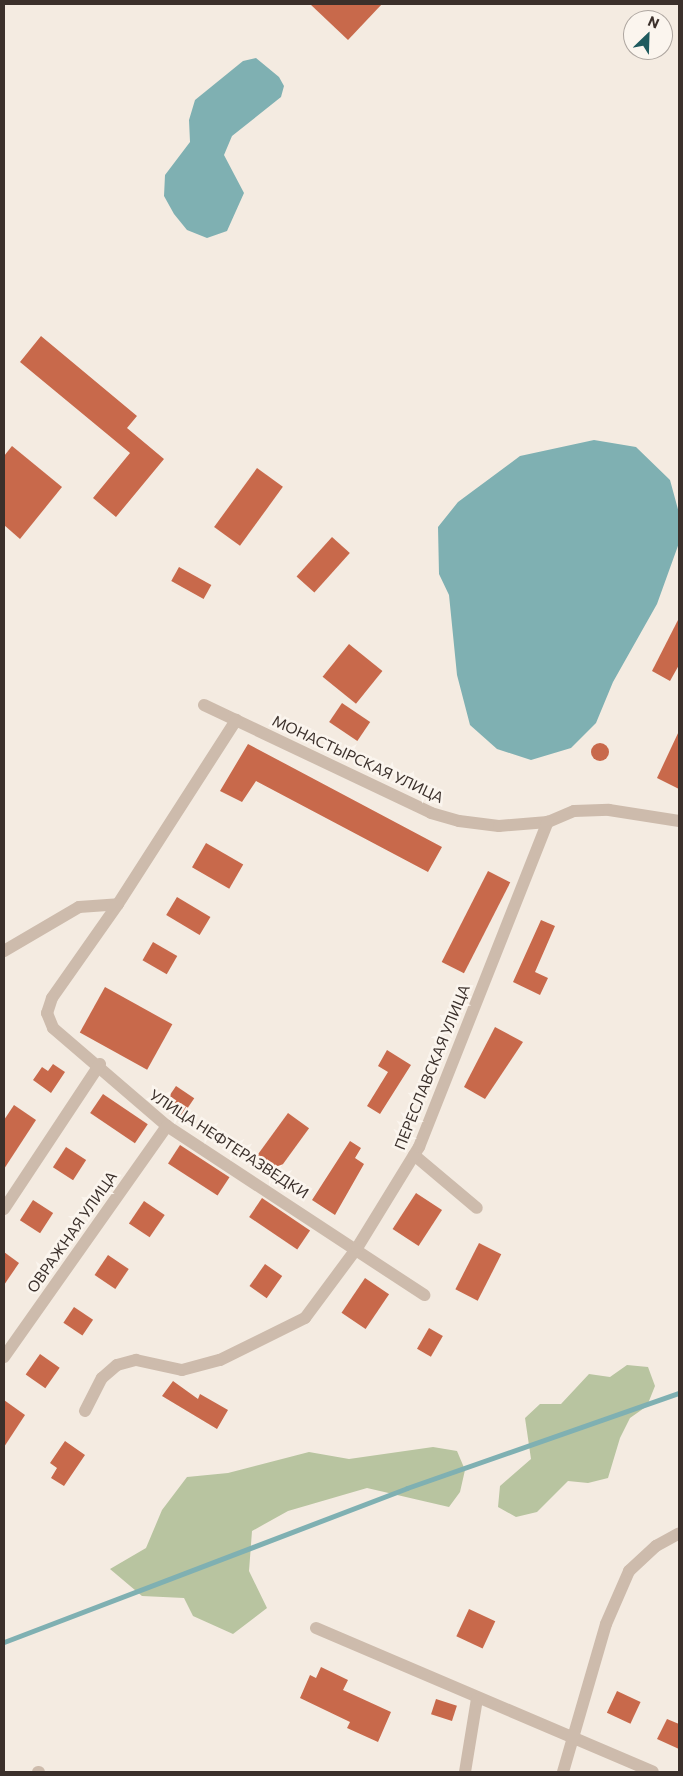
<!DOCTYPE html>
<meta charset="utf-8">
<style>
body{margin:0}
#map{position:relative;width:683px;height:1776px;overflow:hidden;background:#f4ebe1;font-family:Commissioner,sans-serif}
div>[style]{position:absolute}
[style*='--x']{left:calc(var(--x)*1px);top:calc(var(--y)*1px);width:calc(var(--w)*1px);rotate:calc(var(--a)*1deg)}
.green>*{inset:0;background:#b8c4a0}
.water>*{inset:0;background:#7fb0b2}
.stream>*{height:5px;margin:-2.5px;padding:0 2.5px;transform-origin:2.5px;border-radius:2.5px;background:#7fb0b2}
.building>*{inset:0;background:#c8694b;transform-origin:0 0}
.round{border-radius:50%}
.minor>*{height:12px;margin:-6px;padding:0 6px;transform-origin:6px;border-radius:6px;background:#cdbbac}
span{translate:-50% -50%;white-space:nowrap;text-align:center;line-height:1.15;-webkit-text-stroke:5px #fbf5ee;paint-order:stroke}
.street-label{font-size:15px;color:#3b302b}
.frame{position:absolute;inset:0;border:5px solid #3b302b;pointer-events:none}
.north{position:absolute;left:623px;top:10px;width:50px;height:50px;box-sizing:border-box;background:#fbf5ee;border:1px solid #aea6a0;border-radius:50%;rotate:24deg;font-size:14px;font-weight:700;line-height:20px;text-align:center;color:#3b302b}
.north::after{content:'';display:block;margin:auto;width:18px;height:22px;background:#1f5a5e;clip-path:polygon(50% 0,100% 100%,50% 72%,0 100%)}
</style>
<div id="map">
<div class="green">
<i style="clip-path:polygon(627px 1365px,648px 1367px,655px 1386px,647px 1406px,630px 1418px,620px 1438px,608px 1478px,588px 1483px,568px 1481px,537px 1512px,516px 1517px,498px 1507px,500px 1486px,531px 1459px,525px 1418px,540px 1404px,561px 1404px,589px 1374px,610px 1377px)"></i>
<i style="clip-path:polygon(433px 1447px,457px 1451px,465px 1470px,460px 1492px,449px 1507px,367px 1488px,288px 1511px,252px 1531px,249px 1571px,267px 1608px,233px 1634px,193px 1616px,184px 1598px,142px 1596px,110px 1569px,146px 1548px,162px 1510px,187px 1477px,228px 1473px,309px 1452px,349px 1459px)"></i>
</div>
<div class="water">
<i style="clip-path:polygon(256px 58px,279px 77px,284px 86px,281px 97px,232px 136px,224px 155px,244px 193px,227px 231px,207px 238px,187px 230px,174px 214px,164px 196px,165px 175px,190px 142px,189px 120px,195px 100px,243px 61px)"></i>
<i style="clip-path:polygon(594px 440px,636px 447px,670px 480px,679px 513px,679px 543px,657px 604px,613px 682px,596px 723px,571px 748px,531px 760px,497px 749px,470px 725px,457px 675px,449px 595px,439px 574px,438px 527px,458px 502px,520px 456px)"></i>
</div>
<div class="stream">
<i style="--x:4;--y:1642;--w:431;--a:-20.9"></i>
<i style="--x:407;--y:1488;--w:288;--a:-19.3"></i>
</div>
<div class="building">
<i style="clip-path:polygon(310px 4px,382px 4px,348px 40px)"></i>
<i style="clip-path:polygon(41px 336px,137px 416px,127px 428px,164px 459px,116px 517px,93px 498px,130px 453px,20px 362px)"></i>
<i style="clip-path:polygon(12px 446px,62px 487px,20px 539px,4px 525px,4px 456px)"></i>
<i style="left:257px;top:468px;width:32px;height:73px;rotate:36deg"></i>
<i style="left:332px;top:537px;width:24px;height:53px;rotate:42deg"></i>
<i style="left:179px;top:567px;width:37px;height:16px;rotate:29deg"></i>
<i style="clip-path:polygon(679px 618px,679px 665px,670px 681px,652px 671px)"></i>
<i style="left:349px;top:644px;width:43px;height:42px;rotate:39deg"></i>
<i style="left:342px;top:703px;width:34px;height:23px;rotate:34deg"></i>
<i style="clip-path:polygon(679px 731px,679px 789px,657px 778px)"></i>
<i class="round" style="left:591px;top:743px;width:18px;height:18px"></i>
<i style="clip-path:polygon(248px 744px,442px 847px,428px 872px,256px 781px,242px 802px,220px 791px)"></i>
<i style="left:206px;top:843px;width:43px;height:28px;rotate:30deg"></i>
<i style="left:488px;top:871px;width:25px;height:102px;rotate:27deg"></i>
<i style="left:177px;top:897px;width:39px;height:21px;rotate:31deg"></i>
<i style="clip-path:polygon(541px 920px,555px 926px,535px 972px,548px 978px,540px 995px,513px 982px)"></i>
<i style="left:153px;top:942px;width:28px;height:21px;rotate:30deg"></i>
<i style="left:105px;top:987px;width:77px;height:52px;rotate:29deg"></i>
<i style="clip-path:polygon(495px 1027px,523px 1042px,485px 1099px,464px 1087px)"></i>
<i style="clip-path:polygon(387px 1050px,411px 1065px,380px 1114px,367px 1106px,388px 1072px,378px 1066px)"></i>
<i style="clip-path:polygon(53px 1064px,65px 1072px,51px 1093px,33px 1080px,42px 1067px,48px 1071px)"></i>
<i style="left:176px;top:1086px;width:22px;height:22px;rotate:34deg"></i>
<i style="left:103px;top:1094px;width:54px;height:23px;rotate:34deg"></i>
<i style="clip-path:polygon(14px 1105px,36px 1120px,4px 1169px,4px 1120px)"></i>
<i style="left:288px;top:1113px;width:26px;height:60px;rotate:36deg"></i>
<i style="clip-path:polygon(350px 1141px,361px 1148px,355px 1158px,364px 1164px,335px 1215px,312px 1200px)"></i>
<i style="left:180px;top:1145px;width:59px;height:22px;rotate:33deg"></i>
<i style="left:66px;top:1147px;width:24px;height:24px;rotate:33deg"></i>
<i style="left:416px;top:1193px;width:31px;height:43px;rotate:33deg"></i>
<i style="left:262px;top:1198px;width:58px;height:23px;rotate:34deg"></i>
<i style="left:33px;top:1200px;width:24px;height:24px;rotate:33deg"></i>
<i style="left:144px;top:1201px;width:25px;height:27px;rotate:34deg"></i>
<i style="left:479px;top:1243px;width:25px;height:52px;rotate:27deg"></i>
<i style="clip-path:polygon(4px 1252px,19px 1263px,4px 1285px)"></i>
<i style="left:108px;top:1255px;width:25px;height:24px;rotate:34deg"></i>
<i style="left:265px;top:1264px;width:21px;height:27px;rotate:35deg"></i>
<i style="left:365px;top:1278px;width:29px;height:42px;rotate:34deg"></i>
<i style="left:74px;top:1307px;width:23px;height:19px;rotate:34deg"></i>
<i style="left:429px;top:1328px;width:16px;height:24px;rotate:30deg"></i>
<i style="left:40px;top:1354px;width:24px;height:25px;rotate:35deg"></i>
<i style="clip-path:polygon(173px 1381px,198px 1399px,200px 1394px,228px 1410px,217px 1429px,162px 1396px)"></i>
<i style="clip-path:polygon(4px 1400px,25px 1415px,4px 1447px)"></i>
<i style="clip-path:polygon(65px 1441px,85px 1455px,64px 1486px,51px 1478px,57px 1468px,50px 1463px)"></i>
<i style="left:469px;top:1609px;width:29px;height:30px;rotate:25deg"></i>
<i style="clip-path:polygon(321px 1667px,348px 1680px,343px 1690px,391px 1712px,378px 1742px,347px 1728px,350px 1722px,300px 1698px,310px 1675px,316px 1678px)"></i>
<i style="left:617px;top:1691px;width:26px;height:24px;rotate:25deg"></i>
<i style="left:436px;top:1699px;width:22px;height:16px;rotate:18deg"></i>
<i style="clip-path:polygon(667px 1719px,679px 1724px,679px 1749px,657px 1739px)"></i>
</div>
<div class="minor">
<i style="--x:204;--y:705;--w:251;--a:25.4"></i>
<i style="--x:431;--y:813;--w:29;--a:16"></i>
<i style="--x:459;--y:821;--w:40;--a:7.1"></i>
<i style="--x:499;--y:826;--w:49;--a:-4.7"></i>
<i style="--x:548;--y:822;--w:28;--a:-23"></i>
<i style="--x:574;--y:811;--w:35;--a:-2"></i>
<i style="--x:609;--y:810;--w:71;--a:8.9"></i>
<i style="--x:118;--y:904;--w:219;--a:-57.3"></i>
<i style="--x:4;--y:951;--w:87;--a:-30.4"></i>
<i style="--x:79;--y:907;--w:39;--a:-4"></i>
<i style="--x:118;--y:904;--w:115;--a:125.1"></i>
<i style="--x:52;--y:998;--w:16;--a:108"></i>
<i style="--x:47;--y:1013;--w:16;--a:68"></i>
<i style="--x:53;--y:1028;--w:150;--a:40.7"></i>
<i style="--x:167;--y:1126;--w:308;--a:33.3"></i>
<i style="--x:414;--y:1155;--w:82;--a:40.1"></i>
<i style="--x:4;--y:1209;--w:174;--a:-56.5"></i>
<i style="--x:4;--y:1357;--w:283;--a:-54.8"></i>
<i style="--x:85;--y:1411;--w:37;--a:-63"></i>
<i style="--x:102;--y:1378;--w:20;--a:-41"></i>
<i style="--x:117;--y:1365;--w:20;--a:-15"></i>
<i style="--x:136;--y:1360;--w:47;--a:12.3"></i>
<i style="--x:182;--y:1370;--w:39;--a:-15"></i>
<i style="--x:220;--y:1360;--w:95;--a:-26.3"></i>
<i style="--x:305;--y:1318;--w:87;--a:-53.4"></i>
<i style="--x:357;--y:1248;--w:119;--a:-58.5"></i>
<i style="--x:419;--y:1147;--w:350;--a:-68.4"></i>
<i style="--x:316;--y:1628;--w:366;--a:23.1"></i>
<i style="--x:38;--y:1772;--w:1;--a:0"></i>
<i style="--x:465;--y:1772;--w:74;--a:-80.7"></i>
<i style="--x:563;--y:1772;--w:154;--a:-73.8"></i>
<i style="--x:606;--y:1624;--w:58;--a:-66.5"></i>
<i style="--x:629;--y:1571;--w:37;--a:-43"></i>
<i style="--x:656;--y:1546;--w:26;--a:-29"></i>
</div>
<div class="street-label">
<span style="left:358px;top:759px;rotate:25deg">МОНАСТЫРСКАЯ УЛИЦА</span>
<span style="left:432px;top:1067px;rotate:-68deg">ПЕРЕСЛАВСКАЯ УЛИЦА</span>
<span style="left:229px;top:1144px;rotate:33deg">УЛИЦА НЕФТЕРАЗВЕДКИ</span>
<span style="left:72px;top:1232px;rotate:-55deg">ОВРАЖНАЯ УЛИЦА</span>
</div>
<div class="frame"></div>
<div class="north">N</div>
</div>
